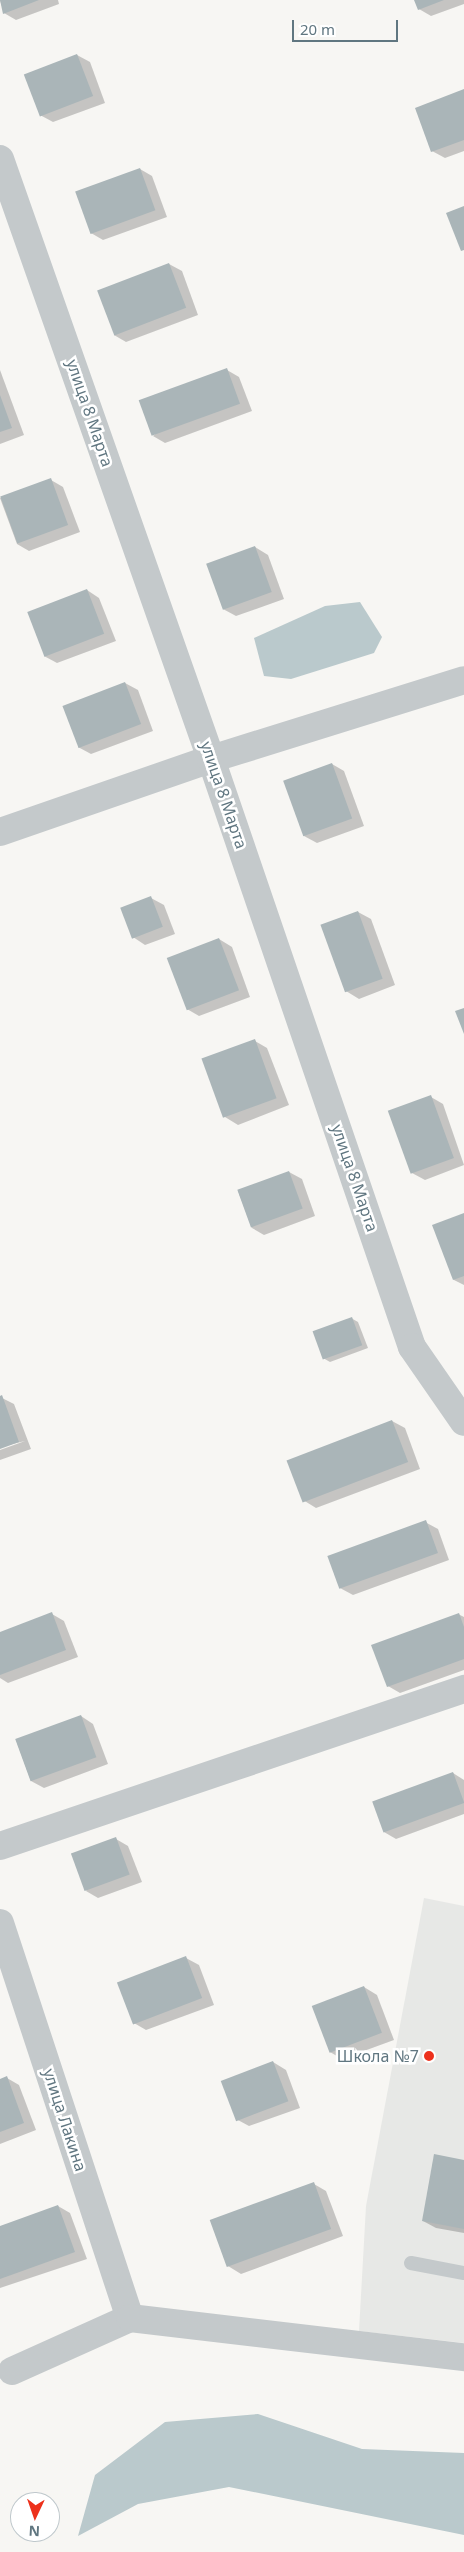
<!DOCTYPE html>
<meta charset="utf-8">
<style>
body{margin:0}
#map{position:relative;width:464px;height:2552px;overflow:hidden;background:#f7f6f3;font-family:"Noto Sans",sans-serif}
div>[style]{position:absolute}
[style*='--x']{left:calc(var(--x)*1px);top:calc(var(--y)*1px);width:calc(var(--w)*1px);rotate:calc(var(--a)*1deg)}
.built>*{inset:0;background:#e7e8e6}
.water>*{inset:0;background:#bac9cc}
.shadow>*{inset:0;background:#0003}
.building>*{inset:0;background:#aab5b8;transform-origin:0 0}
.lane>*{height:14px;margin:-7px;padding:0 7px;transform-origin:7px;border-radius:7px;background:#c4c9cb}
.street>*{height:28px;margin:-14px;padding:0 14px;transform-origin:14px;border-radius:14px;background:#c4c9cb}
.dots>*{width:14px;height:14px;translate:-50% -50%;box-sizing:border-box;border:2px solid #fff;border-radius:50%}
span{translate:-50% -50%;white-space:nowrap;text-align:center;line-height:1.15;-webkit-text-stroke:5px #fff;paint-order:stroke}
.street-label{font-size:16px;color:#607680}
.poi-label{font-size:16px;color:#607680}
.right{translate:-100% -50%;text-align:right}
.north{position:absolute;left:10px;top:2492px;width:50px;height:50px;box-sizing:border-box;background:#fff;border:1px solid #bfc8cc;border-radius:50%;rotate:183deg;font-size:14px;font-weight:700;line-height:20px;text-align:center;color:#607680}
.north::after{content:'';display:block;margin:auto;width:18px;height:22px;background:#ed311c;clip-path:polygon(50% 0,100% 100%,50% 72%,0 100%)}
.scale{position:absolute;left:292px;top:20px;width:106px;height:22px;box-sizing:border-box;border:2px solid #607680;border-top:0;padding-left:6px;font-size:15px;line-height:18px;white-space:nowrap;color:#607680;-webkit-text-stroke:4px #fff;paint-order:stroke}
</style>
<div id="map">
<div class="built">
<i style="clip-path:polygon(424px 1898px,464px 1906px,464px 2343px,359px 2331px,366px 2206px)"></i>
</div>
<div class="water">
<i style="clip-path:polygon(360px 602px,382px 637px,374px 653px,291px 679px,264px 676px,254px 638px,325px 606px)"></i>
<i style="clip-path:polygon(258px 2414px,362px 2449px,464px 2453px,464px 2535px,229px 2487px,138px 2504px,78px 2536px,95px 2475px,165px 2422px)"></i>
</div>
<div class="shadow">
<i style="clip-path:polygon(0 0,58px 0,59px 4px,16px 20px,4px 13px)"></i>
<i style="clip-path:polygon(415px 0,464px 0,464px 4px,431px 16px,419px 9px)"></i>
<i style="clip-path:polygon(77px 55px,90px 62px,105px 103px,53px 122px,40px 115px)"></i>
<i style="clip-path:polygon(464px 91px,464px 151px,445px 158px,432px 151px)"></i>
<i style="clip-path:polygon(140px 169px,152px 176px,167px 217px,103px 240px,91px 233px)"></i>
<i style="clip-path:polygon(169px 264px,182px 271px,198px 315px,126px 342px,114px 335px)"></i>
<i style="clip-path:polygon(0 370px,24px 435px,0 444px)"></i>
<i style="clip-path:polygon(227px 370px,239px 377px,252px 411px,165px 443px,153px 436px)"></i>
<i style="clip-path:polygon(51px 480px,63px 487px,80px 532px,29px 551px,17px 544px,0 498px)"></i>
<i style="clip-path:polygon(255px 547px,268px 555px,284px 599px,236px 616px,223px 609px)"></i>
<i style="clip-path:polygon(87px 590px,99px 598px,116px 641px,57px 663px,44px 656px)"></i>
<i style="clip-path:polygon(125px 683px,138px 690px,153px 731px,91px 754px,78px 747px)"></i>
<i style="clip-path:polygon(332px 764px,344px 771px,364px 826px,317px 843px,304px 836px)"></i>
<i style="clip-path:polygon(151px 898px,164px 905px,175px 934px,145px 945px,133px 937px)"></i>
<i style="clip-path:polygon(358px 912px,371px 919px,395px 985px,359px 999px,346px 991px)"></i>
<i style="clip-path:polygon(219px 939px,232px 947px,250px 997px,199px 1016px,187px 1009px)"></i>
<i style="clip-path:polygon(255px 1041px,267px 1048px,289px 1105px,238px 1125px,225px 1117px)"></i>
<i style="clip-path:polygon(431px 1097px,443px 1104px,464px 1165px,425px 1180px,412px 1173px)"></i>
<i style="clip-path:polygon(289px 1172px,302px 1179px,315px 1216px,264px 1235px,252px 1228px,238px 1191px)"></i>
<i style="clip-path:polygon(464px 1215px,464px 1285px,454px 1280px)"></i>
<i style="clip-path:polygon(351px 1318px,358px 1322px,368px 1348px,330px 1362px,323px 1358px)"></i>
<i style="clip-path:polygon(0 1397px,14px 1404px,31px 1449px,0 1460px,0 1450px,25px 1441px,0 1447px)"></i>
<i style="clip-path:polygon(392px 1421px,405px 1428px,420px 1469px,316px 1508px,303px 1500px)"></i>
<i style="clip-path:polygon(425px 1522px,438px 1529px,449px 1560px,353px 1595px,340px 1588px)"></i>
<i style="clip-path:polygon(52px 1614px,64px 1621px,78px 1657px,8px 1683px,0 1678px,0 1633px)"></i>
<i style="clip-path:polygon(458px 1614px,464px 1617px,464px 1670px,400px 1693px,388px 1686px)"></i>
<i style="clip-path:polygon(81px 1716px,93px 1724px,108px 1764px,44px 1788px,31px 1781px,16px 1740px)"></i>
<i style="clip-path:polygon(453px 1773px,464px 1780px,464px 1814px,396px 1839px,384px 1832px)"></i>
<i style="clip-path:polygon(116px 1839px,128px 1846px,142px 1882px,98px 1898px,86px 1891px)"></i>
<i style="clip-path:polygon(186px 1958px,199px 1965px,214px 2005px,146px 2030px,134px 2023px)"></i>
<i style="clip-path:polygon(364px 1987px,377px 1995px,394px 2040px,342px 2059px,330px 2052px)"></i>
<i style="clip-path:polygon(273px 2062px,286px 2070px,300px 2108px,249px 2126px,236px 2119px)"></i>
<i style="clip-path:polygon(7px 2078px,19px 2085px,36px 2130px,0 2144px,0 2080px)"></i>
<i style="clip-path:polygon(464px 2161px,464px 2233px,436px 2228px,423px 2221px)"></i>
<i style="clip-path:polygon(314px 2184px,326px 2191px,343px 2236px,241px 2274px,228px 2266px)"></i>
<i style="clip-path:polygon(58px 2206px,70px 2213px,87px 2259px,0 2288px,0 2227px)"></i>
</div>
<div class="building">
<i style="clip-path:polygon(0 0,39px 0,3px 14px)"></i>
<i style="clip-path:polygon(414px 0,444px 0,418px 10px)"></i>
<i style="left:77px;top:54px;width:45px;height:57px;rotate:69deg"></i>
<i style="clip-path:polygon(464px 89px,464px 140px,431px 152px,415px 108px)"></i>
<i style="left:140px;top:168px;width:45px;height:69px;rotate:70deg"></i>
<i style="clip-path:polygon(464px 206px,464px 250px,461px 251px,446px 213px)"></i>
<i style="left:169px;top:263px;width:48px;height:77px;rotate:69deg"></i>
<i style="left:227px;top:368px;width:38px;height:94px;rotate:70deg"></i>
<i style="clip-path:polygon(0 395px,12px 428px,0 432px)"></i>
<i style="left:51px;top:478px;width:50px;height:54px;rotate:70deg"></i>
<i style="left:255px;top:546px;width:49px;height:52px;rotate:70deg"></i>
<i style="left:87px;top:589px;width:48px;height:64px;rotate:69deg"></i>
<i style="left:125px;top:682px;width:45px;height:67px;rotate:69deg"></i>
<i style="left:332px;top:763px;width:59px;height:52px;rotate:70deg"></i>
<i style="left:151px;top:896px;width:33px;height:33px;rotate:69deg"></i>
<i style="left:358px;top:911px;width:72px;height:40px;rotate:70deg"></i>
<i style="left:219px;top:938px;width:56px;height:56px;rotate:69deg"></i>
<i style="clip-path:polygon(464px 1008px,464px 1034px,455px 1011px)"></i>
<i style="left:255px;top:1039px;width:63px;height:57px;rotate:70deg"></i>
<i style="left:431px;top:1095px;width:67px;height:46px;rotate:70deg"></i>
<i style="left:289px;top:1171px;width:40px;height:55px;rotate:70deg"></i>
<i style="clip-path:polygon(464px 1213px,464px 1276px,453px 1280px,432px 1225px)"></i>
<i style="left:352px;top:1317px;width:30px;height:42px;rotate:70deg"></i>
<i style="clip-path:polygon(2px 1395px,19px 1442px,0 1449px,0 1396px)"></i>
<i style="left:392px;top:1420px;width:45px;height:113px;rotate:69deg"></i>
<i style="left:426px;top:1520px;width:35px;height:105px;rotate:70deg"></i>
<i style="clip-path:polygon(52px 1612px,66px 1650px,0 1675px,0 1632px)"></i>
<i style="clip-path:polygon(459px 1613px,464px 1627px,464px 1659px,387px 1687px,371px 1645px)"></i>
<i style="left:81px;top:1715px;width:45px;height:70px;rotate:70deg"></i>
<i style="left:453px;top:1772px;width:33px;height:86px;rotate:70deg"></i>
<i style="left:116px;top:1837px;width:40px;height:48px;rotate:70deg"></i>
<i style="left:186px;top:1956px;width:45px;height:74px;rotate:69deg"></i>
<i style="left:364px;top:1986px;width:50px;height:56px;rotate:69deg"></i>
<i style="left:273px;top:2061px;width:43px;height:56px;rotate:69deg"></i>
<i style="clip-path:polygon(7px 2076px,24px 2123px,0 2132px,0 2079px)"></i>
<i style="clip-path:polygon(434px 2154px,464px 2160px,464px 2229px,422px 2221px)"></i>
<i style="left:314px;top:2182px;width:50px;height:111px;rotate:70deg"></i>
<i style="clip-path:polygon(58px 2205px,75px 2252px,0 2279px,0 2226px)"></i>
</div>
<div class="lane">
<i style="--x:411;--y:2263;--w:54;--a:10.7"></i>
</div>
<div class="street">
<i style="--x:0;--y:159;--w:636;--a:70.62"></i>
<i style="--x:211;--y:759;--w:621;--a:71.13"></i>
<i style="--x:412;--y:1347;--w:91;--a:55.3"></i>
<i style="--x:0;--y:832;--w:223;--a:-19.1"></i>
<i style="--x:211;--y:759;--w:265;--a:-17.3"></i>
<i style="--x:0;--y:1846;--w:490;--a:-18.7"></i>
<i style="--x:0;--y:1923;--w:416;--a:71.8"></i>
<i style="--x:12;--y:2371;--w:129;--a:-24.2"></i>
<i style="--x:130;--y:2318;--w:336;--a:6.7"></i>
</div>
<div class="dots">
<i style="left:429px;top:2056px;background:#ed311c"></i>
</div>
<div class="street-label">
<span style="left:90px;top:413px;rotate:71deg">улица 8 Марта</span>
<span style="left:224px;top:795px;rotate:71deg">улица 8 Марта</span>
<span style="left:355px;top:1178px;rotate:71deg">улица 8 Марта</span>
<span style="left:65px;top:2120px;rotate:72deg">улица Лакина</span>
</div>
<div class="poi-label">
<span class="right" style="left:419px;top:2056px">Школа №7</span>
</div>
<div class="north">N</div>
<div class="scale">20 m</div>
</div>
